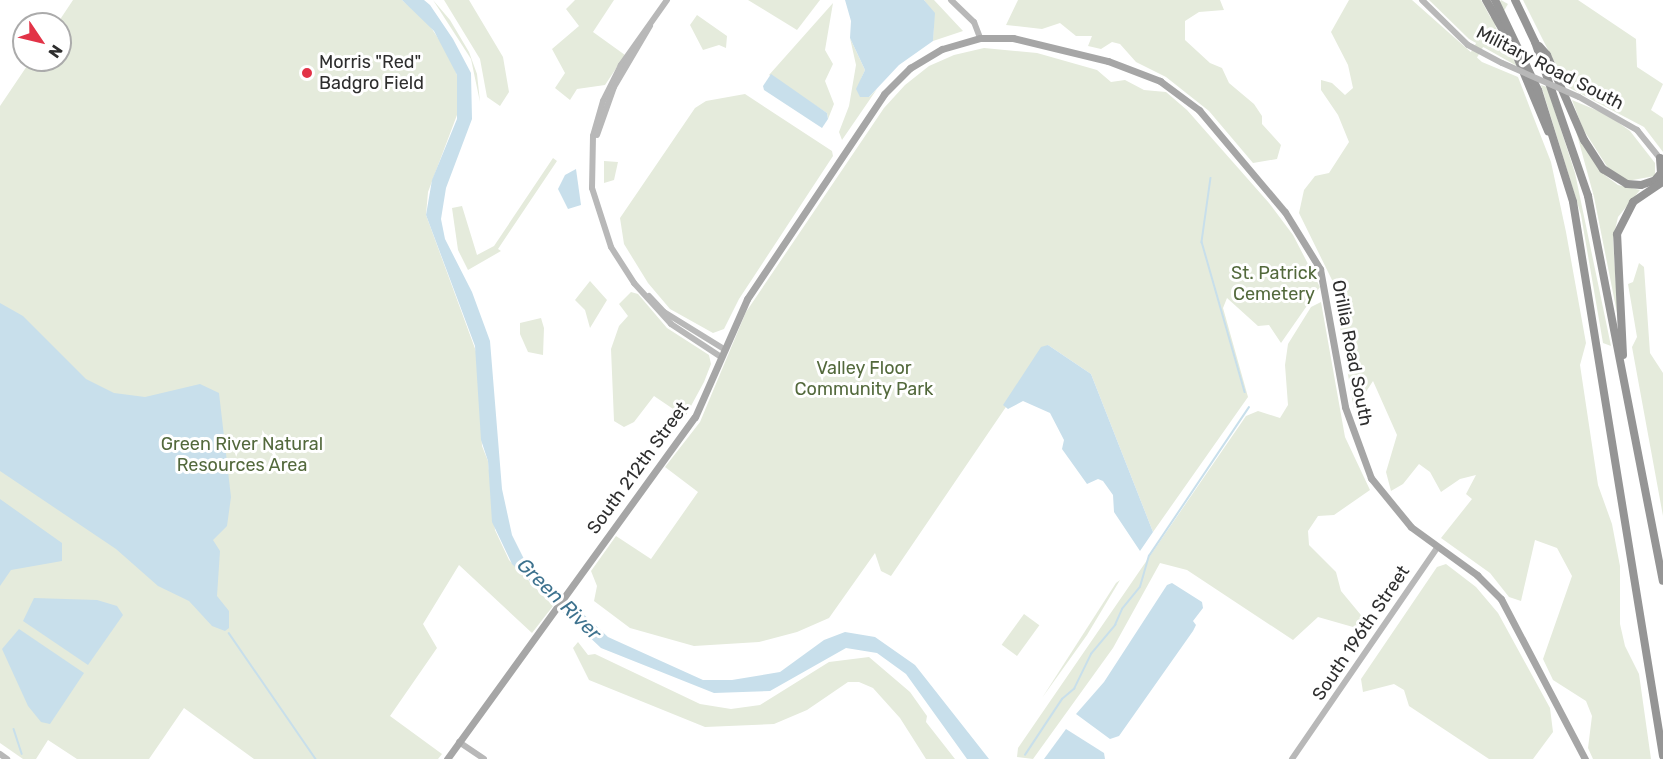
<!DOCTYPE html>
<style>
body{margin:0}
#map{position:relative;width:1663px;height:759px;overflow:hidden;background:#fff;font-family:Rubik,sans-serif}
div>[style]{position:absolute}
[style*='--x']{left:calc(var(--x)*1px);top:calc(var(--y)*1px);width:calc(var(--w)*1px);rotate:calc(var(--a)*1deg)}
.green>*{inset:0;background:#e5ebdc;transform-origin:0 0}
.water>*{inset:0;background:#c8dfeb}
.stream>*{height:1.5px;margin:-0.75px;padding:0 0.75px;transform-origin:0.75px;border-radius:0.75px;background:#c8dfeb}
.secondary>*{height:6px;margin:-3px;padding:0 3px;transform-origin:3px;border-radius:3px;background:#b8b8b8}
.primary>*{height:7px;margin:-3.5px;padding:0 3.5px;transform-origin:3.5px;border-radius:3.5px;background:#a6a6a6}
.highway>*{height:8px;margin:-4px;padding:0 4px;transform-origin:4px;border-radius:4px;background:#959595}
.secondary-bridge>*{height:6px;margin:-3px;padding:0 3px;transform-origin:3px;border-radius:3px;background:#b8b8b8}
.dots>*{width:16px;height:16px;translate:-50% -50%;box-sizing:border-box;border:3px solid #fff;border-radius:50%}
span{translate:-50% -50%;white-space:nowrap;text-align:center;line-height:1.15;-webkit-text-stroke:6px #fff;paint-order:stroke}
.poi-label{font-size:18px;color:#2e2e2e}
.left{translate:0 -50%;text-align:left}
.street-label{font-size:18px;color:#2e2e2e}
.park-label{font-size:18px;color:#53693c}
.water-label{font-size:20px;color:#3d728e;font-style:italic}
.north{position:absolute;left:12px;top:12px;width:60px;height:60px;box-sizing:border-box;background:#fff;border:2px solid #ababab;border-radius:50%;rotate:125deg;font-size:16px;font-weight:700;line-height:24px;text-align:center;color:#2e2e2e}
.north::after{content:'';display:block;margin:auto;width:21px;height:27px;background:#e23347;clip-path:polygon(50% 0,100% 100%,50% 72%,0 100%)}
</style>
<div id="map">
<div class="green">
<i style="clip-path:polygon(73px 0,402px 0,428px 23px,448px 53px,457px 75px,460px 107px,428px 192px,426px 215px,477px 354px,482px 446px,488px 461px,495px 530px,509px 560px,553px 606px,532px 633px,459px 565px,423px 624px,437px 648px,390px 716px,442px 754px,438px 759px,254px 759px,184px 708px,149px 759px,77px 759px,48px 740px,36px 759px,23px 759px,0 743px,0 106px,31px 60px,60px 60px,60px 24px,57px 24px)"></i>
<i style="clip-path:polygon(433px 0,450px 20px,469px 52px,477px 74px,480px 102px,471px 59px)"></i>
<i style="clip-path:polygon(444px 0,469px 0,503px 57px,509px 92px,500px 106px,487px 97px,480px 59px)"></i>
<i style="clip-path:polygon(575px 0,614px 0,593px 32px,625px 55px,605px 85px,577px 89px,570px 100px,555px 88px,565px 73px,552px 49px,579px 26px,566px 9px)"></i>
<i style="clip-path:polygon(748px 0,820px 0,797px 30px)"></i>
<i style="clip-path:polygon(924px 0,934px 0,963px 31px,933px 41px,934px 13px)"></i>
<i style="clip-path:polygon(1018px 0,1220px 0,1224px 10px,1199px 12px,1185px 21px,1185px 40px,1210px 63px,1222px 68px,1229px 83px,1254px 104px,1262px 116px,1262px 124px,1281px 145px,1277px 159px,1253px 163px,1209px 111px,1166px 77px,1136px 62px,1120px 44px,1112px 42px,1101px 49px,1088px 46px,1092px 36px,1076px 36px,1060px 23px,1042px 29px,1006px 25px)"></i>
<i style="clip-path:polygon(1349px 0,1412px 0,1482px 62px,1518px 77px,1533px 116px,1551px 162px,1566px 232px,1586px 343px,1580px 365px,1598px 485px,1612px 524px,1620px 566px,1620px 624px,1625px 646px,1639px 674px,1651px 759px,1593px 759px,1588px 748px,1592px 716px,1586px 701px,1553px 680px,1543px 659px,1572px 576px,1557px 548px,1535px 540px,1521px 601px,1509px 597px,1490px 573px,1441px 538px,1472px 499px,1466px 494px,1476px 475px,1460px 479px,1441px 492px,1430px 472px,1419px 464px,1403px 484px,1391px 491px,1386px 472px,1397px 435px,1373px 381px,1354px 410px,1332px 280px,1299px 213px,1304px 190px,1315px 176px,1329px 173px,1349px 142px,1338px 115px,1321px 90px,1321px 80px,1332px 83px,1345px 95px,1353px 88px,1348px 65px,1331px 32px)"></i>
<i style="clip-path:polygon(1429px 0,1481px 0,1517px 66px,1469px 39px)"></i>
<i style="left:1501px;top:0;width:8px;height:84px;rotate:30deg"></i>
<i style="clip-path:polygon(1523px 0,1578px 0,1636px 39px,1637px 67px,1663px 84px,1651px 110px,1663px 118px,1663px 152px,1644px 127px,1566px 86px)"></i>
<i style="clip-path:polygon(833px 3px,825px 50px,833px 64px,825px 81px,834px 104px,828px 119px,827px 113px,769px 75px)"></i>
<i style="clip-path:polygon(697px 15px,727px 36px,726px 48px,719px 45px,703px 50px,690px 25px)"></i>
<i style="clip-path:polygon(850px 38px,865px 70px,861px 79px,869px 97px,877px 89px,842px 140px,839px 132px,849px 106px,856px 65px)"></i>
<i style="clip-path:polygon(984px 48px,1037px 53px,1097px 70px,1111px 82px,1125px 80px,1144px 90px,1166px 92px,1187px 110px,1269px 203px,1293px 235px,1320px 287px,1281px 343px,1269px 325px,1258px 326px,1227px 298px,1223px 308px,1248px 397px,1153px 532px,1091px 374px,1048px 345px,891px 576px,881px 571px,875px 553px,829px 618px,797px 632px,759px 642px,694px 646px,630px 628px,594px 601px,597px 586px,591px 571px,616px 536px,651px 559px,698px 492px,665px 467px,700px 422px,746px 312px,884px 108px,905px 85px,929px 66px,954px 55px)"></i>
<i style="clip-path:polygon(1541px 85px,1547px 87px,1575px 173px,1611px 346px,1603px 343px,1581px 215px)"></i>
<i style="clip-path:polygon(745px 94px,832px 151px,833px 156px,739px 299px,724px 329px,713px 333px,670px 309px,648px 283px,624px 244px,620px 218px,695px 108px,706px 101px)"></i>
<i style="clip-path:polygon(1572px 100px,1608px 115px,1630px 131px,1655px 163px,1655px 176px,1627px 181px,1608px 168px,1583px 129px)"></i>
<i style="clip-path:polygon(1573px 120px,1606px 176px,1618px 185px,1640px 190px,1618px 217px,1613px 239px,1618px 318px,1594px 197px)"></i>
<i style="clip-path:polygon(553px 158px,557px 161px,498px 249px,501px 251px,468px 270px,458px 250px,452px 208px,462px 206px,477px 255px,494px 246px)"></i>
<i style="clip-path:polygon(604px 161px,618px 162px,614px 180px,604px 183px)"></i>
<i style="clip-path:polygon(1639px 263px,1644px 267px,1650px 353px,1663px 373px,1663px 516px,1632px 347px,1637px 337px,1628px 284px,1633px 282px)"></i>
<i style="clip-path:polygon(590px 281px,607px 300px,590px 328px,585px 310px,575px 300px)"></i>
<i style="clip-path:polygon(631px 292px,638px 294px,667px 328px,709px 355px,711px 364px,704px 382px,685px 417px,654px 396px,634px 422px,624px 427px,614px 421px,611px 349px,619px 326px,628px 316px,619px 304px)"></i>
<i style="clip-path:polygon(1321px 302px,1345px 437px,1370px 490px,1334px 515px,1318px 516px,1308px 531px,1309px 545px,1336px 572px,1341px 591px,1370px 626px,1367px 631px,1318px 617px,1293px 640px,1187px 570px,1160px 563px,1113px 648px,1033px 759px,1017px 757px,1018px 748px,1246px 416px,1258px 411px,1280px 418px,1288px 405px,1285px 365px,1288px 344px,1311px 307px)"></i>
<i style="clip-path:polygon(541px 318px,544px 328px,543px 355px,528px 352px,520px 334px,520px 323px)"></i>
<i style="clip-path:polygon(1446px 564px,1476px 587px,1498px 613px,1550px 708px,1553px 732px,1533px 759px,1489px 759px,1409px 706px,1404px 690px,1394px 684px,1363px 692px,1361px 679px,1437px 567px)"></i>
<i style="clip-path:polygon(1120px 580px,1087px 635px,1042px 698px,1116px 583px)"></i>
<i style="left:1024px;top:614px;width:19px;height:38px;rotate:36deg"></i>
<i style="clip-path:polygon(578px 642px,588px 655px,595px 654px,700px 704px,731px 709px,760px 705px,829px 662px,869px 657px,910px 692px,927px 716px,926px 722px,955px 759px,926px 759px,900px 718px,873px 688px,859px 682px,848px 682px,807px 710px,774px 724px,705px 727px,589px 680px,573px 648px)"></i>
</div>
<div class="water">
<i style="clip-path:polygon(402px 0,424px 0,430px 5px,453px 39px,471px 73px,472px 119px,446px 188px,441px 219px,445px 239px,472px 292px,490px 341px,502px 489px,512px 535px,524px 559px,608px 637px,703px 680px,732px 680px,780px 672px,824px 640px,845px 632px,875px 637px,915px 665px,989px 759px,967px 759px,906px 674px,877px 653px,846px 648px,770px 691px,714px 693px,601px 648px,512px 564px,492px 522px,488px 461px,481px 440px,475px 346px,426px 215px,432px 180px,457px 119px,457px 75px,434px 31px)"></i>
<i style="clip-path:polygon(845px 0,924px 0,935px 13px,933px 41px,899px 65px,869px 97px,860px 97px,856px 89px,865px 70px,850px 38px,851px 21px)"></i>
<i style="clip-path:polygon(771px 74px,827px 113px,828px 119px,822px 128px,764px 90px,763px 86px)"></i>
<i style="clip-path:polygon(576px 169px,581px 205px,568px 209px,558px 189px,565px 175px)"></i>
<i style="clip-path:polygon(0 303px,23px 316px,86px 379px,114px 393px,145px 397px,200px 384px,219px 393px,231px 497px,227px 526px,213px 540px,220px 551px,217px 596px,229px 611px,229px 628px,225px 631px,212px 626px,189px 601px,158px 586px,116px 549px,0 471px)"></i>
<i style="clip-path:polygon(1048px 345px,1091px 374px,1153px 532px,1140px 551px,1114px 512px,1113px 495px,1103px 481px,1098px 479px,1087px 484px,1062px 449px,1064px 440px,1050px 413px,1023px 401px,1008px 409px,1003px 405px,1041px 347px)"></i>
<i style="clip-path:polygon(0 499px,62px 543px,62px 561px,11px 570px,0 586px)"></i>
<i style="clip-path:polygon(1172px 583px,1202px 602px,1203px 608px,1193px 621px,1196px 625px,1193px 631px,1119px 736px,1110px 739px,1076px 714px,1104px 682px,1167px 585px)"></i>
<i style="clip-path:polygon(34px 598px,97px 600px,117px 606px,123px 615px,88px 665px,23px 621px)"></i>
<i style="clip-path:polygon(19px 629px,84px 673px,50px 724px,41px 722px,28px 706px,2px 649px)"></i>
<i style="clip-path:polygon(1066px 729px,1104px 753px,1105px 759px,1044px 759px)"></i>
</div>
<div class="stream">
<i style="--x:1211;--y:178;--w:65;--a:98"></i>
<i style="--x:1202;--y:242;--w:156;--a:74"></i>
<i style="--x:229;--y:633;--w:153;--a:55.4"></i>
<i style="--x:14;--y:729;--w:26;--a:72"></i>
<i style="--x:1025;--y:755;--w:67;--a:-56.5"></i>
<i style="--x:1062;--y:699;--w:16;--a:-40"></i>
<i style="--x:1074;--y:689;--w:39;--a:-64"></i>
<i style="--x:1091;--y:654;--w:38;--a:-50"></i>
<i style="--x:1115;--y:625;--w:17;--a:-66"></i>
<i style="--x:1122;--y:609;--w:28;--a:-51"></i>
<i style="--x:1140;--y:587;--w:32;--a:-74"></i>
<i style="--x:1149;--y:556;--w:179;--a:-56.1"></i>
</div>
<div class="secondary">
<i style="--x:667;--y:0;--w:80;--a:125.3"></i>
<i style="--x:621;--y:65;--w:40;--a:116.6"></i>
<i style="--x:603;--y:101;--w:36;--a:106"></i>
<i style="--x:593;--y:136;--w:52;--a:91.1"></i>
<i style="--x:592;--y:188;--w:62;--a:72.1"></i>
<i style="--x:611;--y:247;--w:43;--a:57.4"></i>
<i style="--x:634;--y:283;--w:55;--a:47.9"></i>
<i style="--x:671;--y:324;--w:60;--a:33.4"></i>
<i style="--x:951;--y:0;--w:32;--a:44"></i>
<i style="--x:974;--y:22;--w:17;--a:69"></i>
<i style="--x:1422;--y:0;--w:64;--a:44.4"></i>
<i style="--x:1468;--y:45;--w:38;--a:28"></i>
<i style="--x:1579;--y:97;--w:67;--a:29.6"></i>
<i style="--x:1637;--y:130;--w:40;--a:51"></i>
<i style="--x:597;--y:135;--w:51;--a:-70.5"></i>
<i style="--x:614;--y:87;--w:71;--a:-59.5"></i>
<i style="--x:649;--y:296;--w:22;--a:47"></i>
<i style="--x:664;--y:312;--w:70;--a:31.7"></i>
<i style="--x:459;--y:742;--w:30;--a:34"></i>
<i style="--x:0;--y:754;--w:9;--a:36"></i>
<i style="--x:1292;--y:759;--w:256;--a:-55.5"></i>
</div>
<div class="primary">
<i style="--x:447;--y:759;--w:422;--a:-54.1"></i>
<i style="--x:695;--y:417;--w:129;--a:-66.2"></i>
<i style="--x:747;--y:299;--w:247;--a:-56.2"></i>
<i style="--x:884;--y:94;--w:37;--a:-45"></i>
<i style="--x:910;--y:68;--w:37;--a:-31"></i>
<i style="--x:942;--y:49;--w:40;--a:-16"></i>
<i style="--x:980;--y:38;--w:33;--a:0"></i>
<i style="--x:1013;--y:38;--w:98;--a:13.6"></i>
<i style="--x:1108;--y:61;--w:56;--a:21"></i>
<i style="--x:1160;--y:81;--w:49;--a:36.6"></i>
<i style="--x:1199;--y:110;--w:133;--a:49.9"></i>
<i style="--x:1285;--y:212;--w:67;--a:58.4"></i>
<i style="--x:1320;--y:269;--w:140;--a:79.7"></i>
<i style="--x:1345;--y:407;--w:76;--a:69.9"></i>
<i style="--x:1371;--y:478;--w:63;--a:50.8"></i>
<i style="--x:1411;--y:527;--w:82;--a:36"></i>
<i style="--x:1477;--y:575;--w:34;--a:45"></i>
<i style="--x:1501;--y:599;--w:181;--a:62.3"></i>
</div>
<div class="highway">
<i style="--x:1486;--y:0;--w:60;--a:60.9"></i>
<i style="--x:1515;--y:52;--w:86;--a:67.3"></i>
<i style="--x:1495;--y:0;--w:100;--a:64.5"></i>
<i style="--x:1538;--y:90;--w:117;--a:72.6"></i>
<i style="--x:1573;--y:202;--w:561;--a:80.77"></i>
<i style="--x:1515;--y:0;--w:47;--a:64.5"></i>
<i style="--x:1535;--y:42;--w:163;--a:71"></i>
<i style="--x:1588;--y:196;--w:392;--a:79"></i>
<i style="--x:1539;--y:46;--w:12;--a:48"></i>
<i style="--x:1547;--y:55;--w:93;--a:66.5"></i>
<i style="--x:1584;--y:140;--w:35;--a:57"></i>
<i style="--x:1603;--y:169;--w:28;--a:32"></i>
<i style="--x:1627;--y:184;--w:14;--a:4"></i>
<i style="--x:1641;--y:185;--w:23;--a:-18"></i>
<i style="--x:1655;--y:180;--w:9;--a:-49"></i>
<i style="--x:1661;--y:173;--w:15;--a:-94"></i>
<i style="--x:1623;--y:355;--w:121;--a:-92.8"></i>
<i style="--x:1617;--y:234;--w:36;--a:-63"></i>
<i style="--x:1633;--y:202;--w:36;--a:-34"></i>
</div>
<div class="secondary-bridge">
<i style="--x:1502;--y:63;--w:84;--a:23.8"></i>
</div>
<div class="dots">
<i style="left:307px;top:73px;background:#e23347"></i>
</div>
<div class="poi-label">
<span class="left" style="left:319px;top:73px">Morris "Red"<br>Badgro Field</span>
</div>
<div class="street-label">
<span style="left:1550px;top:68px;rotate:27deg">Military Road South</span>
<span style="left:1352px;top:353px;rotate:79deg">Orillia Road South</span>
<span style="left:638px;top:468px;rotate:-54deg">South 212th Street</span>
<span style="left:1361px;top:633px;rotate:-56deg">South 196th Street</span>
</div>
<div class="park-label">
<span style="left:1274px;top:284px">St. Patrick<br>Cemetery</span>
<span style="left:864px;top:379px">Valley Floor<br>Community Park</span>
<span style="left:242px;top:455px">Green River Natural<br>Resources Area</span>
</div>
<div class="water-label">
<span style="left:559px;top:599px;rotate:44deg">Green River</span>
</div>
<div class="north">N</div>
</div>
